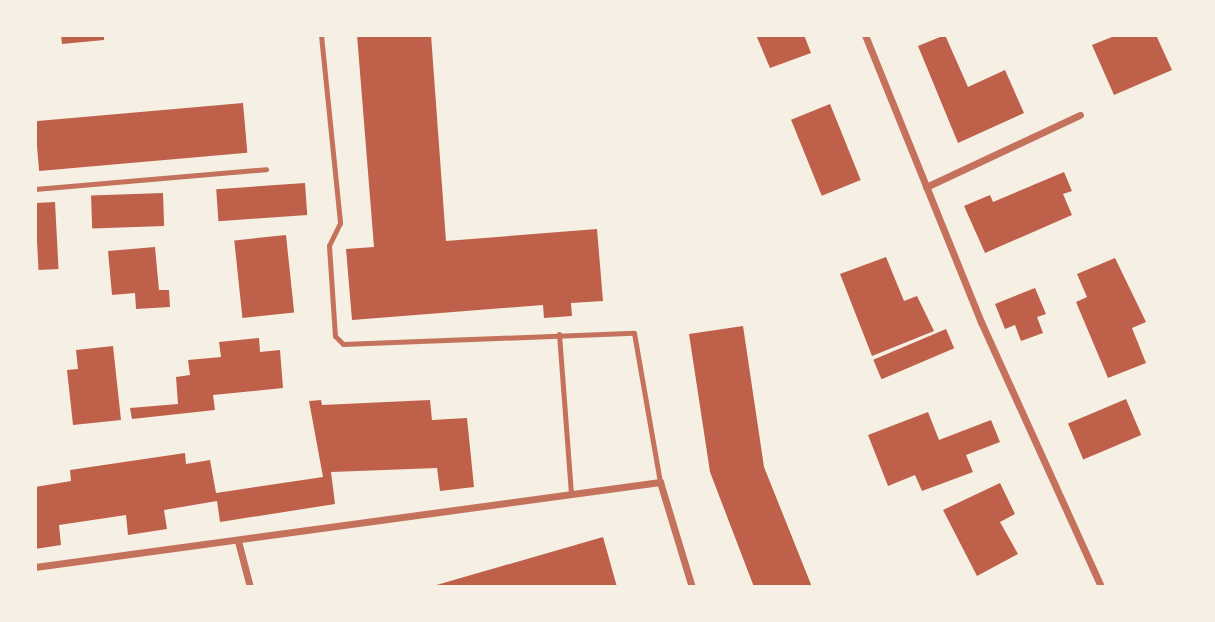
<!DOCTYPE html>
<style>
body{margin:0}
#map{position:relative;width:1215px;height:622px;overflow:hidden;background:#f6efe4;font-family:"Noto Serif",serif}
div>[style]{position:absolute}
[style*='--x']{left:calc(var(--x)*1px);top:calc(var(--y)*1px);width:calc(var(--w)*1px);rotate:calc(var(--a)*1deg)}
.building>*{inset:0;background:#bf614a;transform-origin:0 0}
.service>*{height:5px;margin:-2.5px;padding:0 2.5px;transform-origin:2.5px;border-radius:2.5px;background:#c5725c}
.minor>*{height:7px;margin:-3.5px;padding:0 3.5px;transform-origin:3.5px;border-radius:3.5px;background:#c5725c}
span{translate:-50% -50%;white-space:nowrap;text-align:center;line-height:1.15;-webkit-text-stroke:6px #f6efe4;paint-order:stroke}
.frame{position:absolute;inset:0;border:37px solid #f6efe4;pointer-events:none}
</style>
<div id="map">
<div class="building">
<i style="clip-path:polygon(61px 35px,104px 35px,104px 40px,62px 44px)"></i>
<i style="clip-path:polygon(357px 35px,431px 35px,446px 241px,597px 229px,603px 301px,571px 303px,572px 316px,544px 318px,543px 305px,352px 320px,346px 249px,374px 247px)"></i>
<i style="clip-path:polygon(756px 35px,804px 35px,811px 53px,770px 68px)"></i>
<i style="clip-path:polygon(945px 35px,968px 87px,1005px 70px,1024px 113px,958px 143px,918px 46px)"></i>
<i style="clip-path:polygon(1117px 35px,1156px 35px,1172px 70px,1114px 95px,1092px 45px)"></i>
<i style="left:243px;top:103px;width:50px;height:209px;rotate:85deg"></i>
<i style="left:830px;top:104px;width:82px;height:42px;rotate:68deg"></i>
<i style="clip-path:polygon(1064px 172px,1072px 191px,1063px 194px,1072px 215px,985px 253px,964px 206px,990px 195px,993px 202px)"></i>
<i style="left:305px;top:183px;width:32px;height:89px;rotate:86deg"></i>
<i style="left:163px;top:193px;width:33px;height:72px;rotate:88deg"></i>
<i style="left:55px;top:202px;width:67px;height:20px;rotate:87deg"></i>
<i style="left:286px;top:235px;width:78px;height:52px;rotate:84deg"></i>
<i style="clip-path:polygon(155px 247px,159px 290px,169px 290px,170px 307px,136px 309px,135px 293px,112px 295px,108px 251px)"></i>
<i style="clip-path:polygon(886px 257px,904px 301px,917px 296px,934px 331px,872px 356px,840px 274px)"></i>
<i style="clip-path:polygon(1115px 258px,1146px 322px,1132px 328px,1146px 363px,1108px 378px,1076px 302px,1087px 297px,1077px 274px)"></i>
<i style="clip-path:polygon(1035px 288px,1046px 314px,1037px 317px,1043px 333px,1021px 341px,1015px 325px,1005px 329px,995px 304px)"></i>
<i style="clip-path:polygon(743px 326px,764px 467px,812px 587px,754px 587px,710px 472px,689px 334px)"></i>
<i style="left:946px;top:329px;width:21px;height:79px;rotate:67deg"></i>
<i style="clip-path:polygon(259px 338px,260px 352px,280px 350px,283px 388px,213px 395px,215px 410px,132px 419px,130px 408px,178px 404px,176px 377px,190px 375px,188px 360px,221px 357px,219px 342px)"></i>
<i style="clip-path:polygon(113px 346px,121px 420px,73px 425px,67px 370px,78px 369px,76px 350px)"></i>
<i style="left:1126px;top:399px;width:39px;height:63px;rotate:67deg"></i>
<i style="clip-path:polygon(321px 400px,322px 405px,430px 400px,432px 420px,467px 418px,474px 487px,440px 491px,437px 468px,331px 472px,335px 504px,220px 522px,217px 501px,164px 510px,167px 529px,128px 535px,126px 515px,59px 525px,61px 545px,35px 549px,35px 487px,71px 481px,70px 470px,185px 453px,186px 464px,210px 460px,216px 493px,323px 477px,309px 401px)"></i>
<i style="clip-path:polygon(928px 412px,939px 440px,991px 420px,1000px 442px,966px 455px,973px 472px,922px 491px,915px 475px,888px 486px,868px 435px)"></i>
<i style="clip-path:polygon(1000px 483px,1015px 514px,1000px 522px,1018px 554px,977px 576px,943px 510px)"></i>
<i style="clip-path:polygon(603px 537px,617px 587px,433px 587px,433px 586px)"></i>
</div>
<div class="service">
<i style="--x:321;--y:35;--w:189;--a:84.2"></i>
<i style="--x:340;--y:223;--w:25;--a:116"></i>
<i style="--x:329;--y:246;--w:90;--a:86.2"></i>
<i style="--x:335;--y:336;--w:11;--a:45"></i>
<i style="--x:343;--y:344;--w:291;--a:-2.2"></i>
<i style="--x:634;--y:333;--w:151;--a:80.1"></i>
<i style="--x:35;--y:189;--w:232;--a:-4.9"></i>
<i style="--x:559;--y:334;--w:160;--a:85.7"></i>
</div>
<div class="minor">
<i style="--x:865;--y:35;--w:310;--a:68"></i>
<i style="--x:981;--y:322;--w:291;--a:65.6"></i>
<i style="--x:926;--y:187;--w:170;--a:-25.1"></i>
<i style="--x:238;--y:541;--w:48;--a:75.4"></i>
<i style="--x:35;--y:567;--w:631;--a:-7.74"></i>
<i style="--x:660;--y:482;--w:110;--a:73.1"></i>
</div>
<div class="frame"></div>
</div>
